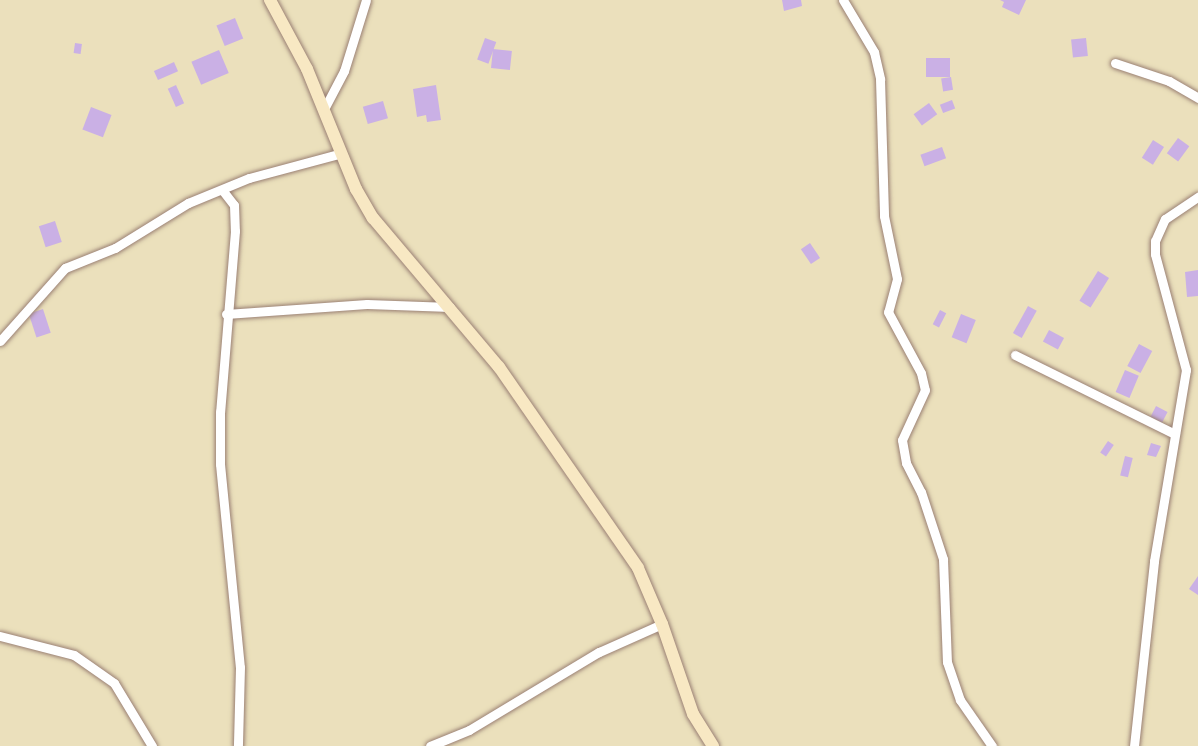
<!DOCTYPE html>
<style>
body{margin:0}
#map{position:relative;width:1198px;height:746px;overflow:hidden;background:#ebe0bc;font-family:"IM FELL DW Pica",serif}
div>[style]{position:absolute}
[style*='--x']{left:calc(var(--x)*1px);top:calc(var(--y)*1px);width:calc(var(--w)*1px);rotate:calc(var(--a)*1deg)}
.building>*{inset:0;background:#cab0e5;transform-origin:0 0}
.roads{filter:drop-shadow(0 0 2px #9a8074) drop-shadow(0 0 2px #9a8074)}
.street>*{height:9px;margin:-4.5px;padding:0 4.5px;transform-origin:4.5px;border-radius:4.5px;background:#fff}
.secondary>*{height:12px;margin:-6px;padding:0 6px;transform-origin:6px;border-radius:6px;background:#f8e8c3}
span{translate:-50% -50%;white-space:nowrap;text-align:center;line-height:1.15;-webkit-text-stroke:5px #f7f3e8;paint-order:stroke}
</style>
<div id="map">
<div class="building">
<i style="clip-path:polygon(782px 0,801px 0,802px 6px,784px 11px)"></i>
<i style="clip-path:polygon(1000px 0,1026px 0,1019px 15px,1002px 7px,1004px 2px)"></i>
<i style="left:235px;top:18px;width:22px;height:20px;rotate:68deg"></i>
<i style="left:485px;top:38px;width:12px;height:23px;rotate:20deg"></i>
<i style="left:1086px;top:38px;width:18px;height:15px;rotate:84deg"></i>
<i style="left:75px;top:43px;width:7px;height:10px;rotate:8deg"></i>
<i style="left:493px;top:49px;width:19px;height:19px;rotate:6deg"></i>
<i style="left:219px;top:50px;width:25px;height:30px;rotate:67deg"></i>
<i style="left:926px;top:58px;width:24px;height:19px"></i>
<i style="left:174px;top:62px;width:10px;height:22px;rotate:66deg"></i>
<i style="left:951px;top:77px;width:13px;height:10px;rotate:81deg"></i>
<i style="left:176px;top:85px;width:20px;height:9px;rotate:66deg"></i>
<i style="clip-path:polygon(436px 85px,441px 120px,427px 122px,426px 115px,417px 117px,413px 89px)"></i>
<i style="left:952px;top:100px;width:9px;height:13px;rotate:69deg"></i>
<i style="left:383px;top:101px;width:18px;height:21px;rotate:74deg"></i>
<i style="left:929px;top:103px;width:14px;height:19px;rotate:54deg"></i>
<i style="left:91px;top:107px;width:22px;height:24px;rotate:21deg"></i>
<i style="left:1178px;top:138px;width:14px;height:19px;rotate:36deg"></i>
<i style="left:1153px;top:140px;width:13px;height:21px;rotate:32deg"></i>
<i style="left:942px;top:147px;width:12px;height:23px;rotate:70deg"></i>
<i style="left:55px;top:221px;width:22px;height:17px;rotate:72deg"></i>
<i style="left:810px;top:243px;width:18px;height:11px;rotate:56deg"></i>
<i style="clip-path:polygon(1198px 270px,1198px 296px,1187px 297px,1185px 272px)"></i>
<i style="left:1098px;top:271px;width:13px;height:35px;rotate:32deg"></i>
<i style="left:1028px;top:306px;width:10px;height:31px;rotate:29deg"></i>
<i style="left:43px;top:309px;width:25px;height:15px;rotate:72deg"></i>
<i style="left:940px;top:310px;width:7px;height:16px;rotate:27deg"></i>
<i style="left:961px;top:314px;width:16px;height:25px;rotate:22deg"></i>
<i style="left:1049px;top:330px;width:17px;height:13px;rotate:28deg"></i>
<i style="left:1139px;top:344px;width:15px;height:25px;rotate:28deg"></i>
<i style="left:1125px;top:370px;width:15px;height:24px;rotate:23deg"></i>
<i style="left:1156px;top:406px;width:13px;height:12px;rotate:27deg"></i>
<i style="left:1108px;top:441px;width:7px;height:14px;rotate:34deg"></i>
<i style="clip-path:polygon(1151px 443px,1161px 446px,1156px 457px,1147px 455px)"></i>
<i style="left:1125px;top:456px;width:8px;height:20px;rotate:14deg"></i>
<i style="clip-path:polygon(1198px 576px,1198px 595px,1189px 589px)"></i>
</div>
<div class="roads">
<div class="street">
<i style="--x:843;--y:0;--w:61;--a:59.2"></i>
<i style="--x:874;--y:52;--w:28;--a:77"></i>
<i style="--x:880;--y:79;--w:137;--a:88.3"></i>
<i style="--x:884;--y:216;--w:64;--a:78.3"></i>
<i style="--x:897;--y:279;--w:34;--a:105"></i>
<i style="--x:888;--y:312;--w:69;--a:61.6"></i>
<i style="--x:921;--y:373;--w:17;--a:77"></i>
<i style="--x:925;--y:390;--w:55;--a:114.7"></i>
<i style="--x:902;--y:440;--w:23;--a:80"></i>
<i style="--x:906;--y:463;--w:33;--a:63"></i>
<i style="--x:921;--y:492;--w:71;--a:71.8"></i>
<i style="--x:943;--y:559;--w:103;--a:87.8"></i>
<i style="--x:947;--y:662;--w:40;--a:71.1"></i>
<i style="--x:960;--y:700;--w:56;--a:55.2"></i>
<i style="--x:1115;--y:63;--w:57;--a:18.4"></i>
<i style="--x:1169;--y:81;--w:34;--a:30"></i>
<i style="--x:323;--y:111;--w:45;--a:-62.3"></i>
<i style="--x:344;--y:71;--w:74;--a:-72.8"></i>
<i style="--x:223;--y:191;--w:18;--a:52"></i>
<i style="--x:234;--y:205;--w:26;--a:88"></i>
<i style="--x:235;--y:231;--w:182;--a:94.7"></i>
<i style="--x:220;--y:412;--w:52;--a:90"></i>
<i style="--x:220;--y:464;--w:204;--a:84.4"></i>
<i style="--x:240;--y:667;--w:79;--a:91.5"></i>
<i style="--x:226;--y:314;--w:141;--a:-4.1"></i>
<i style="--x:367;--y:304;--w:83;--a:2.1"></i>
<i style="--x:0;--y:341;--w:98;--a:-48.3"></i>
<i style="--x:65;--y:268;--w:54;--a:-21.8"></i>
<i style="--x:115;--y:248;--w:86;--a:-31.7"></i>
<i style="--x:188;--y:203;--w:66;--a:-22.3"></i>
<i style="--x:249;--y:178;--w:96;--a:-15"></i>
<i style="--x:1015;--y:355;--w:178;--a:26.3"></i>
<i style="--x:0;--y:636;--w:76;--a:14.4"></i>
<i style="--x:74;--y:655;--w:49;--a:35"></i>
<i style="--x:114;--y:683;--w:74;--a:58.9"></i>
<i style="--x:430;--y:746;--w:42;--a:-22.3"></i>
<i style="--x:469;--y:730;--w:152;--a:-31"></i>
<i style="--x:599;--y:652;--w:69;--a:-24"></i>
<i style="--x:1134;--y:746;--w:186;--a:-83.8"></i>
<i style="--x:1154;--y:561;--w:194;--a:-80.5"></i>
<i style="--x:1186;--y:370;--w:120;--a:-105"></i>
<i style="--x:1155;--y:254;--w:13;--a:-90"></i>
<i style="--x:1155;--y:241;--w:24;--a:-66"></i>
<i style="--x:1165;--y:219;--w:40;--a:-34"></i>
</div>
<div class="secondary">
<i style="--x:270;--y:0;--w:78;--a:61.8"></i>
<i style="--x:307;--y:69;--w:130;--a:67.8"></i>
<i style="--x:356;--y:189;--w:34;--a:60"></i>
<i style="--x:373;--y:218;--w:195;--a:49.8"></i>
<i style="--x:499;--y:367;--w:244;--a:55.3"></i>
<i style="--x:638;--y:568;--w:61;--a:66.8"></i>
<i style="--x:662;--y:624;--w:95;--a:71"></i>
<i style="--x:693;--y:714;--w:38;--a:58"></i>
</div>
</div>
</div>
